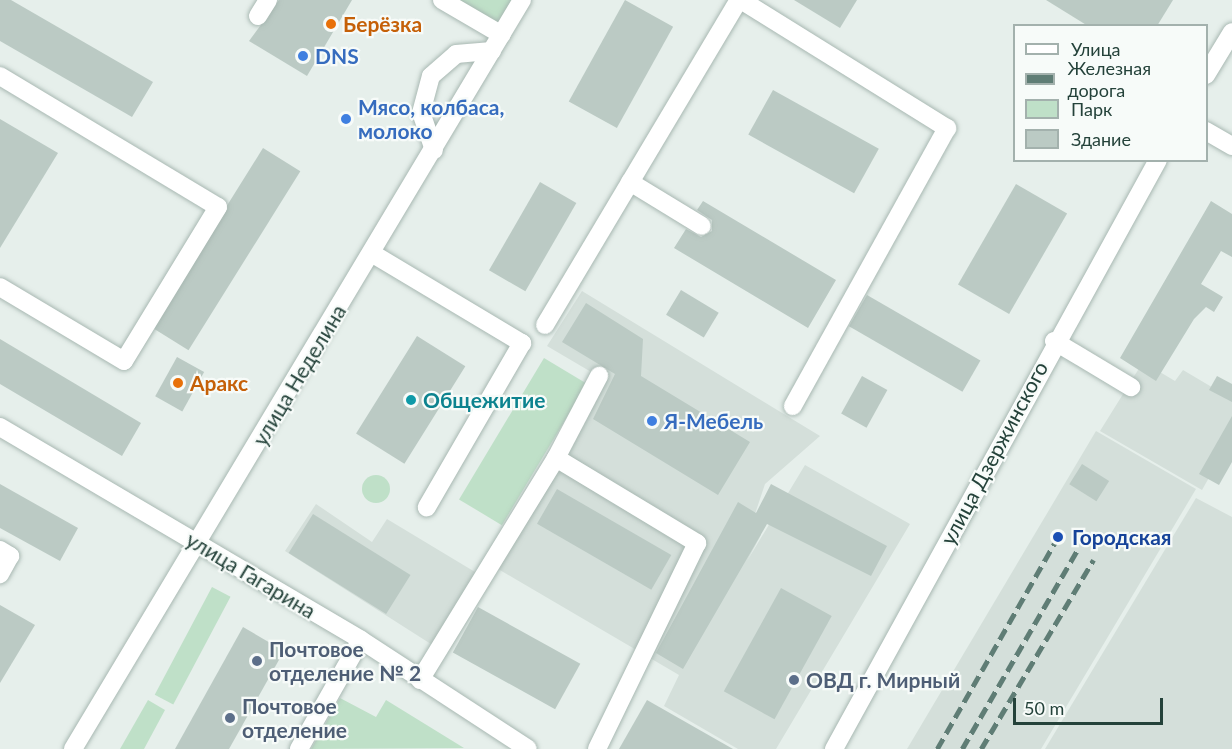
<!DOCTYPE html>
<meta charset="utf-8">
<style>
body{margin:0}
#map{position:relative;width:1232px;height:749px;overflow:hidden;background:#e6efeb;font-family:Lato,sans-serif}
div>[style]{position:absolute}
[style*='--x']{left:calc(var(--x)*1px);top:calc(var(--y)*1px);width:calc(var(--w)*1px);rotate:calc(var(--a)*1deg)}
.built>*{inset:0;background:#d4dfda}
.green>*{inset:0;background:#bfe0c8;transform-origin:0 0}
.round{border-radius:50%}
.building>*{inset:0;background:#bbcac4;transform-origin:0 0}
.roads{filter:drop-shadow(0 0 2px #a8b8b2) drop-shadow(0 0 2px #a8b8b2)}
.minor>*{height:18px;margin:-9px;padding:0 9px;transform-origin:9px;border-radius:9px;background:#fff}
.rail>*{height:4.5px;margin-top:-2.25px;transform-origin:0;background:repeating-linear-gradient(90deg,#5f7d75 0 12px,transparent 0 18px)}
.dots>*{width:16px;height:16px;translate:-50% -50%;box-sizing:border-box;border:3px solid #f7fbf9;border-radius:50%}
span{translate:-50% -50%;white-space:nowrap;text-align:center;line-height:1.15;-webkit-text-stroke:4.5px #f7fbf9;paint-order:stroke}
.food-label{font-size:21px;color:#c56008;font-weight:700}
.left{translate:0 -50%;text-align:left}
.shop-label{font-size:21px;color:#366cbe;font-weight:700}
.street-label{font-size:21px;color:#24423a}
.culture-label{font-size:21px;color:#0d838f;font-weight:700}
.transit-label{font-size:21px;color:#164399;font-weight:700}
.service-label{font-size:21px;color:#4e5e75;font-weight:700}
.legend{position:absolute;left:1013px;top:24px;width:195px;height:138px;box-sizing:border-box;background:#f7fbf9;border:2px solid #a3b1ad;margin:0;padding:8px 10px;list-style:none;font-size:18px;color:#24423a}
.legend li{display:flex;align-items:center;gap:12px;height:30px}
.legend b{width:30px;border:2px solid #a3b1ad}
.scale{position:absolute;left:1013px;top:698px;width:150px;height:27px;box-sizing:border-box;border:3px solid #24423a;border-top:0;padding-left:8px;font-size:18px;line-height:21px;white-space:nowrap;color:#24423a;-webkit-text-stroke:4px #f7fbf9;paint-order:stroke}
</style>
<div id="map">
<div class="built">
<i style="clip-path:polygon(582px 291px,820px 436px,765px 484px,754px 517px,761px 535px,747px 561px,805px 465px,910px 524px,776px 749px,738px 749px,664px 706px,679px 675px,488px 563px,598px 376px,547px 346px)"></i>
<i style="clip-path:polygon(1143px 362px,1175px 381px,1183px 370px,1232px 399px,1232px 437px,1202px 490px,1100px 431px)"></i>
<i style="clip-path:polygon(1096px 431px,1196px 489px,1041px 749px,907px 749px)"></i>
<i style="clip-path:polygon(1196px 498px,1232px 517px,1232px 749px,1045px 749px)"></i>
<i style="clip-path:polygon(316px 504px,372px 542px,387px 519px,480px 575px,434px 646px,285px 551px)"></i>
</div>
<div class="green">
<i style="clip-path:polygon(455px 0,514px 0,499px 25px)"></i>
<i style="left:544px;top:358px;width:50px;height:165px;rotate:31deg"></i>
<i class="round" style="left:362px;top:475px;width:28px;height:28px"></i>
<i style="left:212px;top:587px;width:21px;height:122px;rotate:28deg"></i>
<i style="clip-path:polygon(340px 698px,376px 717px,386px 700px,464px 748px,311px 749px)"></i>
<i style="clip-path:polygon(148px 700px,165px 710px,144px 749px,120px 749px)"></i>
</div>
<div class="building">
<i style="clip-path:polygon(0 0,11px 0,153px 82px,132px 117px,0 41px)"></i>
<i style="clip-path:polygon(279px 0,352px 0,307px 76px,249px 41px)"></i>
<i style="left:625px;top:0;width:55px;height:116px;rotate:29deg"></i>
<i style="clip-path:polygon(794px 0,857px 0,840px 28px)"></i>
<i style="clip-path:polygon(1046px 0,1173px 0,1157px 26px,1088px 26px)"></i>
<i style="left:773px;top:90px;width:121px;height:51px;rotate:29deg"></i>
<i style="clip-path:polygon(0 119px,58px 153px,0 248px)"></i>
<i style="left:263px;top:148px;width:44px;height:211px;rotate:32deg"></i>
<i style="left:540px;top:182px;width:42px;height:102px;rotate:30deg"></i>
<i style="left:1016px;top:184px;width:59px;height:116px;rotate:30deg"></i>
<i style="clip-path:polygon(703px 201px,836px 280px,808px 328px,674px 248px,686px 229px,701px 237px,712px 231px,712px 220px,697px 210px)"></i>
<i style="clip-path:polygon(1211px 201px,1232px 214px,1232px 257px,1221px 251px,1201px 284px,1223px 297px,1214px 312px,1206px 307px,1194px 319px,1156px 381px,1120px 358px)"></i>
<i style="left:681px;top:290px;width:44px;height:29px;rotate:31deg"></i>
<i style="left:867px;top:295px;width:131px;height:36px;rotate:30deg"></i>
<i style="clip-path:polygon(586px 303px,643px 339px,641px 376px,750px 442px,718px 495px,593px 419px,615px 374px,562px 342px)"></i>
<i style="left:417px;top:336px;width:57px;height:115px;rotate:32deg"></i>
<i style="clip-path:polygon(0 339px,141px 423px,122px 456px,0 384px)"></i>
<i style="left:177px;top:357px;width:31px;height:45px;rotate:29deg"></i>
<i style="left:862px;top:376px;width:29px;height:43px;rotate:29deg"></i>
<i style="clip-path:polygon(1217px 376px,1232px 384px,1232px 402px,1209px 390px)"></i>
<i style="clip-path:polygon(1232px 416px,1232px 462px,1219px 485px,1199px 474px)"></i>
<i style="left:1082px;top:464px;width:32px;height:24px;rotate:32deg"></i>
<i style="clip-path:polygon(0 484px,78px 528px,60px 561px,0 528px)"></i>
<i style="clip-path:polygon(771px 484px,887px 546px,871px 576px,767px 524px,683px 669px,656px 653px,738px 502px,756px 513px)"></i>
<i style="left:557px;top:489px;width:132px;height:40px;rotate:30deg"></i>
<i style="left:313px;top:514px;width:115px;height:46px;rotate:32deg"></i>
<i style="left:781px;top:588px;width:58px;height:118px;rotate:29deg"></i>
<i style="clip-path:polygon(0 605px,35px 625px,0 683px)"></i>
<i style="left:478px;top:607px;width:117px;height:52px;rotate:29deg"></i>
<i style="clip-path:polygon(243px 627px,284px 651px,229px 749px,175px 749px)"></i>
<i style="clip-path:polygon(647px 700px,733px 749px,619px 749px)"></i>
</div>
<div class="roads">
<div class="minor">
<i style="--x:442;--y:0;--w:69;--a:30.3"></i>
<i style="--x:741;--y:0;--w:243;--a:31.9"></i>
<i style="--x:947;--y:128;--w:318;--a:119"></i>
<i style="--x:258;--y:16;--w:19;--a:-58"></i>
<i style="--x:1206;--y:75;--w:50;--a:-58.8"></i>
<i style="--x:0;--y:76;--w:254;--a:31"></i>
<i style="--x:218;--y:207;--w:180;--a:121.4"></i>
<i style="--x:124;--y:361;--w:144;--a:-149.2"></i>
<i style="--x:1206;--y:131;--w:30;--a:30"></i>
<i style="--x:434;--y:150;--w:39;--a:-109"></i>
<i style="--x:421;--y:113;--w:38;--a:-75"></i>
<i style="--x:431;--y:76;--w:33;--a:-41"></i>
<i style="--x:456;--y:54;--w:36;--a:-5"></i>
<i style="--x:630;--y:182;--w:84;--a:31.4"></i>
<i style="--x:373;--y:254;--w:174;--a:30.9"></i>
<i style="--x:522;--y:343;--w:190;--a:120.1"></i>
<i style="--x:545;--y:325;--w:378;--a:-59.2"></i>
<i style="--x:1054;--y:341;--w:90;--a:30.9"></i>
<i style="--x:0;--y:427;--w:419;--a:30.5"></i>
<i style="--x:361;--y:640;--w:199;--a:33.1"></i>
<i style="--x:556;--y:458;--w:165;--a:31.1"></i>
<i style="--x:697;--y:543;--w:229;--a:115.9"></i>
<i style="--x:0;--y:550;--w:12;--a:31"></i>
<i style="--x:10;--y:556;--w:21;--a:119"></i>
<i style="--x:420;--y:680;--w:260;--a:-58.5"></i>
<i style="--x:556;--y:458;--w:93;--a:-62.3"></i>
<i style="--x:73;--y:749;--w:873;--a:-59.06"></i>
<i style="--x:299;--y:749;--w:125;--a:-60.4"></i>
<i style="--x:834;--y:749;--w:672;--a:-61.19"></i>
</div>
</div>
<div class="rail">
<i style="--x:937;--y:749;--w:244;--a:-60.3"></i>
<i style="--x:962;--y:749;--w:228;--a:-59.9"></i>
<i style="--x:981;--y:749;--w:220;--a:-59.3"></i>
</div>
<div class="dots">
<i style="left:331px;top:24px;background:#e8710a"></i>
<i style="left:303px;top:56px;background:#3f7fe0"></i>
<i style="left:346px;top:119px;background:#3f7fe0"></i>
<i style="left:178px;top:383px;background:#e8710a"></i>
<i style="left:411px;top:400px;background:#0f9aa8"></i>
<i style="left:652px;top:421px;background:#3f7fe0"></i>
<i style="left:1058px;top:537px;background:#1a4fb4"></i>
<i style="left:257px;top:661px;background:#5c6f8a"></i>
<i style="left:794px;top:680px;background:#5c6f8a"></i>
<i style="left:230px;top:718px;background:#5c6f8a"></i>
</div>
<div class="food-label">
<span class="left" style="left:343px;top:24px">Берёзка</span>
<span class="left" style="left:190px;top:383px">Аракс</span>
</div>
<div class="shop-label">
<span class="left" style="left:315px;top:56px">DNS</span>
<span class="left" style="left:358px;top:119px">Мясо, колбаса,<br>молоко</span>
<span class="left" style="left:664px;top:421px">Я-Мебель</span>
</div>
<div class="street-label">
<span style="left:299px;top:375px;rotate:-59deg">улица Неделина</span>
<span style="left:994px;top:453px;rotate:-62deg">улица Дзержинского</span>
<span style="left:251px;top:575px;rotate:31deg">улица Гагарина</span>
</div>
<div class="culture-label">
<span class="left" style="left:423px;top:400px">Общежитие</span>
</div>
<div class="transit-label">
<span class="left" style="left:1072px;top:537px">Городская</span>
</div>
<div class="service-label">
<span class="left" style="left:269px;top:661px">Почтовое<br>отделение № 2</span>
<span class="left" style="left:806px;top:680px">ОВД г. Мирный</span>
<span class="left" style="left:242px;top:718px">Почтовое<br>отделение</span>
</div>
<ul class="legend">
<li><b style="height:8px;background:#fff"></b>Улица</li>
<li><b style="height:8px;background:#5f7d75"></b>Железная дорога</li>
<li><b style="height:16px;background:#bfe0c8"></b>Парк</li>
<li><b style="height:16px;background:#bbcac4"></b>Здание</li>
</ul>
<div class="scale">50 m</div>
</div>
